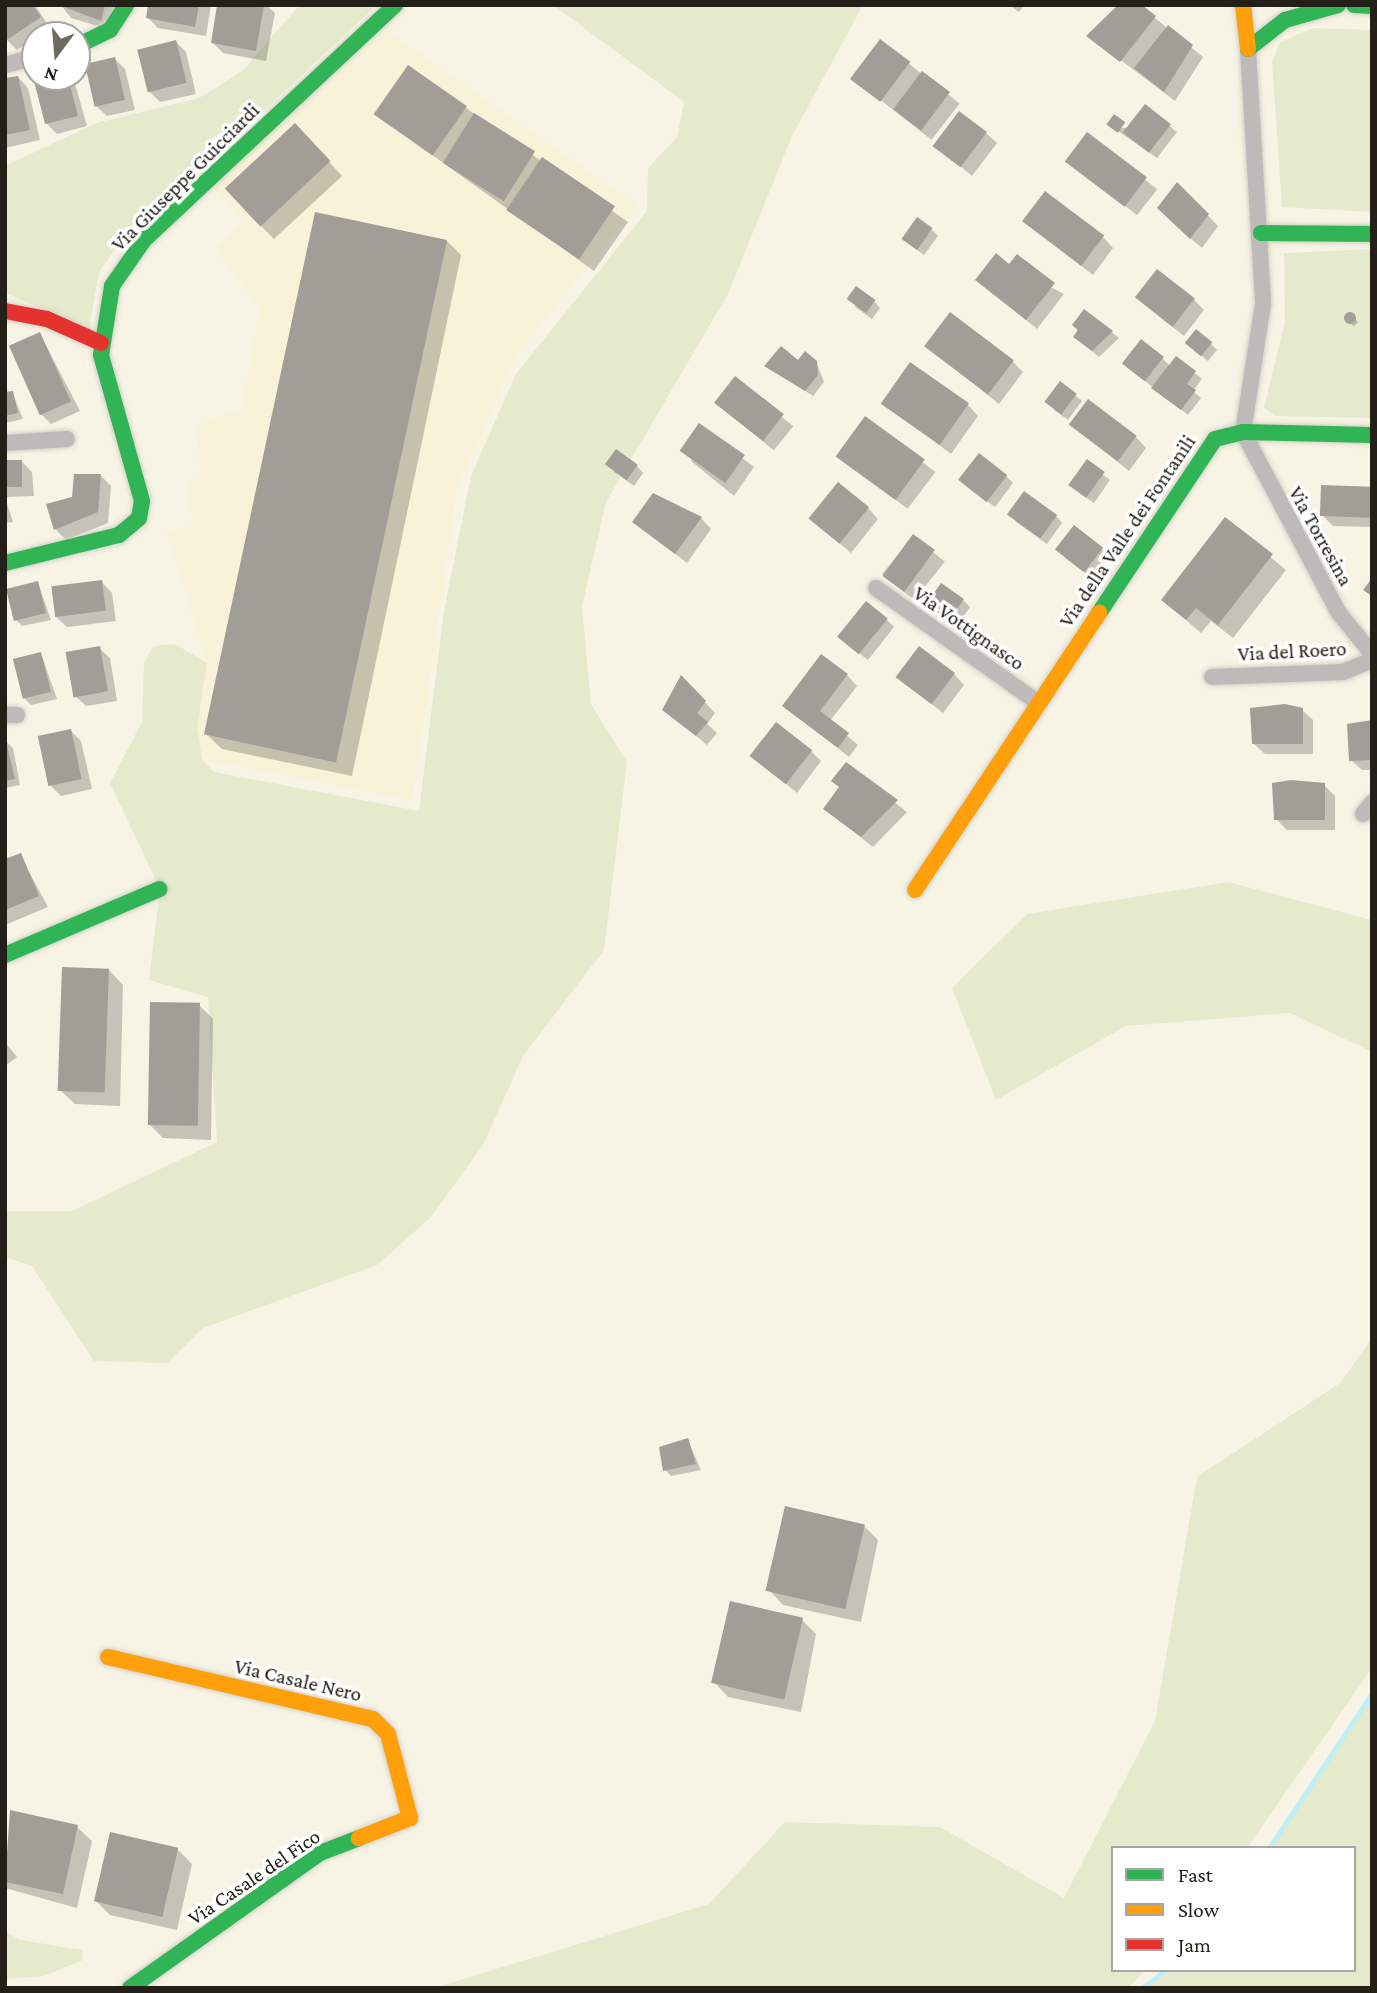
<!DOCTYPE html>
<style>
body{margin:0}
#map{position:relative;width:1377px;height:1993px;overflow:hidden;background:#f7f4e5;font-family:"Crimson Pro",serif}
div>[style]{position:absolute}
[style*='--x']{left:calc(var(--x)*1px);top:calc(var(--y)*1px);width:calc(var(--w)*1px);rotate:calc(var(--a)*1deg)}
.built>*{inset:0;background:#f7f2d8}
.green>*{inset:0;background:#e6eacc}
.shadow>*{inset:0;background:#0003;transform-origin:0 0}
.stream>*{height:5px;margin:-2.5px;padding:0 2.5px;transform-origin:2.5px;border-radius:2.5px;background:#c0eef2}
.building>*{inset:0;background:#a39d97;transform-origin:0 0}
.round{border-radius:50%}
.roads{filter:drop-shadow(0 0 2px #d3d1c6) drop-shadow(0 0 2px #d3d1c6)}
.street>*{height:16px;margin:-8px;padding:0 8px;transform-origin:8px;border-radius:8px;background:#bebab9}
.fast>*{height:16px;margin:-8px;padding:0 8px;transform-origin:8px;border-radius:8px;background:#30b455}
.slow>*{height:16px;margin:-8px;padding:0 8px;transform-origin:8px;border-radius:8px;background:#ff9f0a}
.jam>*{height:16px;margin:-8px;padding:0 8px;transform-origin:8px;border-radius:8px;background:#e5322d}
span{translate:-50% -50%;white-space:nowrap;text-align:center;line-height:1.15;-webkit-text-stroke:7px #fff;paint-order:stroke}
.street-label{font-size:21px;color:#222017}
.frame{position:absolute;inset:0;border:7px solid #222017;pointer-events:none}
.legend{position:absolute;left:1111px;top:1846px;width:245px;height:126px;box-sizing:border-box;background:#fff;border:2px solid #a7a6a2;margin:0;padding:9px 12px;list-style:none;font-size:21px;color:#222017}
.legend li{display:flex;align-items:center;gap:14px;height:35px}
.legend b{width:35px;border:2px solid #a7a6a2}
.north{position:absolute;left:21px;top:21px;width:70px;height:70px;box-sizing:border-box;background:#fff;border:2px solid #a7a6a2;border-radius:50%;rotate:196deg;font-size:19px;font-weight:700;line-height:28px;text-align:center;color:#222017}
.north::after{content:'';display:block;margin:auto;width:24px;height:32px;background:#6d6a5f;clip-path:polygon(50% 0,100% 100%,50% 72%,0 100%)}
</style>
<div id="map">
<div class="built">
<i style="clip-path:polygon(386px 30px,638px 206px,519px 351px,457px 487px,412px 800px,202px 759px,197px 728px,207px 663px,166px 531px,194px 526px,185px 483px,201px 477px,196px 426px,242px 409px,260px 308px,215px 248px,243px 222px,212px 187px)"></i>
</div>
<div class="green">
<i style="clip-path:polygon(300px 5px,377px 5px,117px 247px,99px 272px,89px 329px,5px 293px,5px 166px,96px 123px,199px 98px,242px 71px)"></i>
<i style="clip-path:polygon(553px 5px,863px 5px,792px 136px,728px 294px,606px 502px,582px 606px,591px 704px,627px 762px,604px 950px,523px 1056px,483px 1145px,430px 1218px,377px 1265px,203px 1328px,167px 1363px,94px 1361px,32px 1266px,5px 1257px,5px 1211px,72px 1211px,217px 1142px,208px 997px,149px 980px,160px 889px,110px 783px,142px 722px,144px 663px,153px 646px,175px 644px,207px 663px,197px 728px,202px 759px,214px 772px,419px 811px,444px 611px,471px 476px,516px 374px,647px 211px,648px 168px,677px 137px,684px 102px)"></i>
<i style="clip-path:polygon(1313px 28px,1372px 30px,1372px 212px,1282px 207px,1272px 61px,1280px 42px)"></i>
<i style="clip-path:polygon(1372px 249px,1372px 418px,1275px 416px,1264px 408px,1285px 322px,1284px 253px)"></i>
<i style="clip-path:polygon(1228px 882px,1372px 920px,1372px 1052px,1290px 1013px,1126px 1026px,996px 1100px,952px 988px,1027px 914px)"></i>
<i style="clip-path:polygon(1372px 1338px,1372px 1668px,1247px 1848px,1113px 1848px,1113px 1970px,1145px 1970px,1128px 1988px,434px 1988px,709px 1904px,785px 1822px,940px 1827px,1064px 1898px,1155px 1721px,1197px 1477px,1340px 1383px)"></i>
<i style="clip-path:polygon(1372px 1693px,1372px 1988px,1142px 1988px,1166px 1970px,1354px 1970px,1354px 1848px,1269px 1848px)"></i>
<i style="clip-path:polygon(5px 1931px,20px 1940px,82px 1950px,83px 1960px,44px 1976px,5px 1979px)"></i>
</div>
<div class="shadow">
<i style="clip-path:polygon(5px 5px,35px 5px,50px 28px,17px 50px,7px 40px)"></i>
<i style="clip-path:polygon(61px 5px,118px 5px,111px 30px,71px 18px)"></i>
<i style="clip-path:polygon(150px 5px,211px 5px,206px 36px,158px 28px,148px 18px)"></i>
<i style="clip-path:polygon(219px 5px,266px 5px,275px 13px,266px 61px,223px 53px,213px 43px)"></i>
<i style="clip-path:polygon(1009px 5px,1024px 5px,1019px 12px)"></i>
<i style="clip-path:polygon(1139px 5px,1203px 57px,1175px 101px,1089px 36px)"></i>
<i style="clip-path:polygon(176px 42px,186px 52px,196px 94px,160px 102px,149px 91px)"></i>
<i style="left:881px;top:42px;width:100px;height:46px;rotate:38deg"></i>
<i style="clip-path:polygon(115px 59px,125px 69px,135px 110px,107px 116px,96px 106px)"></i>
<i style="clip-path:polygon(18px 77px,28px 88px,40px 140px,5px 148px,5px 80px)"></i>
<i style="clip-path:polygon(36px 77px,73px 77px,87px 126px,57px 134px,46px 123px)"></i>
<i style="clip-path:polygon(1145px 106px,1177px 132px,1157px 158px,1112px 127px,1128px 128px)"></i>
<i style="clip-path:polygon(466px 108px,628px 222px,594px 271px,375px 114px)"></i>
<i style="clip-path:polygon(986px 133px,997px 143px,972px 176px,936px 146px)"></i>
<i style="left:1088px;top:135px;width:88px;height:33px;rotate:38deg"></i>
<i style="clip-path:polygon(309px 140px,342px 176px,274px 239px,260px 225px)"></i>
<i style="clip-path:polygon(1177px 184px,1218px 226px,1202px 248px,1175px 225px)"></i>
<i style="clip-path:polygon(316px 214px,447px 241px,461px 255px,352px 776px,222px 749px,207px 735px)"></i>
<i style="clip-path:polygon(1025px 221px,1103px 237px,1113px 248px,1093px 275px)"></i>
<i style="clip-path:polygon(932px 230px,938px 236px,924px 255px,910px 245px)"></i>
<i style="clip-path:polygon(1010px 266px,1064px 294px,1037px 329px,977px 280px)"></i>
<i style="clip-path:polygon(1137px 298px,1194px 300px,1204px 310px,1184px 336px)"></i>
<i style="clip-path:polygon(874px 301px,880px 308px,872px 319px,854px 306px)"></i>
<i style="clip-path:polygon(1084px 311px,1119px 338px,1099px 357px,1075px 337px)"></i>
<i style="left:1351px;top:314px;width:11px;height:6px;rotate:49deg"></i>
<i style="clip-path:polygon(40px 334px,80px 411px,51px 424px,41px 414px)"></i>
<i style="clip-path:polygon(1211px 344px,1217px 350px,1208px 361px,1194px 350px)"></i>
<i style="clip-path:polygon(926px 346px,1013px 362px,1023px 372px,999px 404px)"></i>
<i style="clip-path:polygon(1162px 358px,1170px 366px,1176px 358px,1202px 379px,1193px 391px,1201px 398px,1188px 415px,1131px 370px)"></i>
<i style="clip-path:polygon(816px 362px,824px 382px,813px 396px,767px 366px)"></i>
<i style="left:735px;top:379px;width:75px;height:31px;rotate:39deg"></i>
<i style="clip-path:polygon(12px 392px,23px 419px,5px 423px,5px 394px)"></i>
<i style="clip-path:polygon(1075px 395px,1082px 401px,1068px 420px,1053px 409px)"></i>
<i style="clip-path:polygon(883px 403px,968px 405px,978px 416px,951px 454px)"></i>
<i style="left:865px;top:419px;width:88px;height:46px;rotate:37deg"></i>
<i style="clip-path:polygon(1071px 424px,1136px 437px,1146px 448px,1129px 471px)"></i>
<i style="clip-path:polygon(699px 425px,754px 467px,734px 496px,691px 461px)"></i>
<i style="clip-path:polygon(5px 462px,22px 462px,32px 472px,34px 496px,5px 497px,13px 522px,5px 523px)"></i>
<i style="clip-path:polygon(1087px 462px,1110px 480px,1094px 503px,1077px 491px)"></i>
<i style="clip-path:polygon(637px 466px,643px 473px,634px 486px,613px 471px)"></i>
<i style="clip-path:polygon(101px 476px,111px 486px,108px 523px,66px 540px,55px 529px,73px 498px)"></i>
<i style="clip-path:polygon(1006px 476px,1013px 483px,995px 507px,967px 487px)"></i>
<i style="clip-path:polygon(1372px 489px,1372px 527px,1333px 526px,1322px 515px)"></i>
<i style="clip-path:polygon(868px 508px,878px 519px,851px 553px,811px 519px)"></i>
<i style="clip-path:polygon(1056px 516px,1062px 523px,1047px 544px,1015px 521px)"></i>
<i style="clip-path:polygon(701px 518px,711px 529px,687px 563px,634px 522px)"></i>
<i style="clip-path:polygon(1226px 520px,1286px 570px,1233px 638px,1211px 621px,1201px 633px,1163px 600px)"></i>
<i style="left:913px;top:536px;width:41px;height:49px;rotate:39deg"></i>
<i style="clip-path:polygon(1102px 549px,1109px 556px,1092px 578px,1064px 557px)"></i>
<i style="clip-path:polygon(102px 582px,112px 593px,116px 621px,67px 627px,56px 617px)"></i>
<i style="clip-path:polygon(38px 583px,51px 620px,22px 626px,15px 619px)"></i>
<i style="clip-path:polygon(963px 600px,970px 607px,957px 626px,929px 604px)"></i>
<i style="clip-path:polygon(887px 620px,894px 627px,868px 660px,847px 644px)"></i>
<i style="clip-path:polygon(99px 648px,110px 658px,117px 701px,86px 706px,75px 696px)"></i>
<i style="clip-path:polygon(41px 654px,57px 699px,31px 705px,24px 698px)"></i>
<i style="clip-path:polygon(954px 674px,964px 685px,943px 713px,898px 677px)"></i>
<i style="clip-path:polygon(847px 675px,857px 686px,830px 721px,858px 745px,849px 757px,785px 706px)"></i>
<i style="clip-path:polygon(682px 678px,715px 713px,707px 724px,717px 733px,707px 745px,664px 709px)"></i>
<i style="clip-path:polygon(1302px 710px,1313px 720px,1313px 754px,1265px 754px,1254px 744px)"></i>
<i style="clip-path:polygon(1372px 726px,1372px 770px,1362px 770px,1351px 760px)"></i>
<i style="clip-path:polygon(70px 730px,81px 741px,92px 789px,61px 796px,51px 786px)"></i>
<i style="clip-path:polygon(5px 741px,13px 748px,20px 785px,5px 788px)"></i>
<i style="clip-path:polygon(811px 751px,821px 761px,797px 793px,752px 756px)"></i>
<i style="clip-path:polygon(846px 764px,907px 812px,873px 847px,825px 809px,840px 788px)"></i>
<i style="clip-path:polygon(1324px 785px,1335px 796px,1335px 830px,1287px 830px,1276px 819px)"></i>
<i style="clip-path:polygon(20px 855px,48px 907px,5px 925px,5px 861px)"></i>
<i style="clip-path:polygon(109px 970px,123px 985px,120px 1106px,75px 1104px,60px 1090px)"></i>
<i style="clip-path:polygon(199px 1005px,213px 1019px,211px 1140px,163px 1138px,149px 1124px)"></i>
<i style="clip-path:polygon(5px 1042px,17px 1057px,5px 1066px)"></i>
<i style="clip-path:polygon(688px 1440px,701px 1470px,671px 1476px,665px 1470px)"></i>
<i style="clip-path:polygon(864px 1526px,878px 1540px,861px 1622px,783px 1605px,769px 1590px)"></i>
<i style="clip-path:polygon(802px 1620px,816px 1634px,801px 1712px,728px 1697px,714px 1682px)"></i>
<i style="clip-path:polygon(11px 1812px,77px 1827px,92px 1841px,77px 1908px,5px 1888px)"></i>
<i style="clip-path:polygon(177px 1849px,192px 1864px,177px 1930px,110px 1915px,96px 1901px)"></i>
</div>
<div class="stream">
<i style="--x:1269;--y:1848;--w:186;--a:-56.4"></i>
<i style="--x:1142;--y:1988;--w:30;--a:-37"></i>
</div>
<div class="building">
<i style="clip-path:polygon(5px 5px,33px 5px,41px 17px,5px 41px)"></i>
<i style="clip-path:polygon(59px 5px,105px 5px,101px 21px)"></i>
<i style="clip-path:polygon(148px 5px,199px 5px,195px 27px,146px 18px)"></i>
<i style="clip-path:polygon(217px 5px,264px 5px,256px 51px,211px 43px)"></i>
<i style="clip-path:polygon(1118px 5px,1142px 5px,1156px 16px,1120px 62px,1086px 36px)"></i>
<i style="clip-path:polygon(1168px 25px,1193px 45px,1164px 92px,1134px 68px)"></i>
<i style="left:880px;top:39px;width:38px;height:50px;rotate:37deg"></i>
<i style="left:176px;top:40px;width:44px;height:40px;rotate:76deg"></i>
<i style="left:115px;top:57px;width:44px;height:31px;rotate:77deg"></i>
<i style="left:408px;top:65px;width:72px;height:60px;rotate:35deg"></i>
<i style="left:922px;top:71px;width:35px;height:48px;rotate:37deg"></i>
<i style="clip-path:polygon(18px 76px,30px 130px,5px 135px,5px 78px)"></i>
<i style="clip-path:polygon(33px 77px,68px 77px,78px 116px,45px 124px)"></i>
<i style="left:1145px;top:104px;width:33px;height:36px;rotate:38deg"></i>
<i style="left:959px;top:111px;width:35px;height:44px;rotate:37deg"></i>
<i style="left:474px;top:113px;width:72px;height:59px;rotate:32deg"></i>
<i style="left:1114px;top:114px;width:14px;height:13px;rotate:36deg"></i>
<i style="left:295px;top:123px;width:52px;height:96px;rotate:47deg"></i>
<i style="left:1087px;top:132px;width:75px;height:37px;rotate:37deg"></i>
<i style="left:542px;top:157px;width:88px;height:64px;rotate:34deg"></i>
<i style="clip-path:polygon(1177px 182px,1209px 214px,1190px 239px,1157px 208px)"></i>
<i style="left:1045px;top:191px;width:74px;height:38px;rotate:37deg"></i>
<i style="left:315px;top:212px;width:135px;height:534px;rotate:12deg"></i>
<i style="left:917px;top:217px;width:19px;height:27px;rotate:35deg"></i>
<i style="clip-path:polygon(996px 253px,1009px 264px,1017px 254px,1055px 283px,1026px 320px,975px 280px)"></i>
<i style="left:1157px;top:269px;width:48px;height:36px;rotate:38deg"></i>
<i style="left:856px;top:286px;width:24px;height:16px;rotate:36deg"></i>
<i style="clip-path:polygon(1084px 309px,1113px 331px,1092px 351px,1073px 337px,1078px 330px,1072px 325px)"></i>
<i class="round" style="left:1344px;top:312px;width:12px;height:12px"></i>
<i style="left:950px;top:312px;width:80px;height:43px;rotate:37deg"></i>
<i style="left:1196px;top:329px;width:21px;height:18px;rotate:39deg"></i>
<i style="left:40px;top:332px;width:76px;height:34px;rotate:66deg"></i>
<i style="left:1141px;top:339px;width:29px;height:31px;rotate:38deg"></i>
<i style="clip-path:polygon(781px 346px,798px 360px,805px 351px,817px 361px,818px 375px,805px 391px,764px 366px)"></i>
<i style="clip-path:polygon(1176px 356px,1196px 371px,1187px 384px,1196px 390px,1181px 410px,1151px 388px)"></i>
<i style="left:910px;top:362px;width:72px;height:51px;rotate:35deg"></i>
<i style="left:735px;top:376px;width:62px;height:34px;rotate:38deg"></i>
<i style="left:1060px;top:381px;width:21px;height:26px;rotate:37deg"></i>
<i style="clip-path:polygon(13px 391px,18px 413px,5px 416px,5px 392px)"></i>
<i style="left:1088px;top:399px;width:61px;height:32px;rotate:37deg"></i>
<i style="left:865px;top:416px;width:74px;height:50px;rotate:36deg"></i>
<i style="left:699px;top:423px;width:56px;height:34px;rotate:35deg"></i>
<i style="left:616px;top:449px;width:27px;height:19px;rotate:36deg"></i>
<i style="left:979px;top:453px;width:36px;height:34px;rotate:38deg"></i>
<i style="left:1087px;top:459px;width:22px;height:32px;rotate:36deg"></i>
<i style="left:5px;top:460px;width:17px;height:27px"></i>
<i style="clip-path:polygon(74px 474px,101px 474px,98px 512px,54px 530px,46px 504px,72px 497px)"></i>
<i style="left:838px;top:482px;width:40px;height:47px;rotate:39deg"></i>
<i style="left:1321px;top:485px;width:51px;height:31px;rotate:2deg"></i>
<i style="left:1024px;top:491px;width:41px;height:29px;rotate:36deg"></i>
<i style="clip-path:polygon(653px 493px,702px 517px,675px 554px,632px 522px)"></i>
<i style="clip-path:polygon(1225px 517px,1273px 554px,1218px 625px,1196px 608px,1186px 620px,1161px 600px)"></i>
<i style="left:1074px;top:525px;width:37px;height:31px;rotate:38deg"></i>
<i style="left:913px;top:534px;width:27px;height:52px;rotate:36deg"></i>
<i style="clip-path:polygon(1372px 578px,1372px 596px,1363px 590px)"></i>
<i style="left:102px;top:580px;width:31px;height:51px;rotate:83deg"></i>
<i style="left:38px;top:581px;width:33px;height:33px;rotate:76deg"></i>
<i style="left:941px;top:583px;width:28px;height:26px;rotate:35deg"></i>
<i style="left:866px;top:601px;width:28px;height:46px;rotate:39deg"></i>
<i style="left:100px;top:646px;width:46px;height:35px;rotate:80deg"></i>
<i style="left:919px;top:646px;width:45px;height:39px;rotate:37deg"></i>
<i style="left:41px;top:652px;width:41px;height:29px;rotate:76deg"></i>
<i style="clip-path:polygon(821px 654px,848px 674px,820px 711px,849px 733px,838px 748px,782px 706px)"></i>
<i style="clip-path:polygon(681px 675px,706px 701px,697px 713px,708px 722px,696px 736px,662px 710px)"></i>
<i style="clip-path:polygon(1285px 704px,1303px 708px,1303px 744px,1252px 744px,1250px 708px)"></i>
<i style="clip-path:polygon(1372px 720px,1372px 760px,1349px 761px,1347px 724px)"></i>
<i style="left:776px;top:722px;width:46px;height:43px;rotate:38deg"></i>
<i style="left:71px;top:729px;width:51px;height:34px;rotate:78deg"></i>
<i style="clip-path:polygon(5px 738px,15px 779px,5px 781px)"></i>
<i style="clip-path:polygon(846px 762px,898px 800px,861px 837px,823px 809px,839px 787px,831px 781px)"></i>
<i style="clip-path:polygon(1291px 780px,1325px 783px,1325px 820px,1274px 820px,1272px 783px)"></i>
<i style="clip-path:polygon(21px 853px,39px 896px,5px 910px,5px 859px)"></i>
<i style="left:62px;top:967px;width:47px;height:124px;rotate:2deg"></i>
<i style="left:150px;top:1002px;width:50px;height:123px;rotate:1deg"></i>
<i style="clip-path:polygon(688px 1438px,696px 1464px,663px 1471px,659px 1447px)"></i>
<i style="left:785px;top:1506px;width:82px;height:87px;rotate:13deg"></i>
<i style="left:730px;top:1601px;width:75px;height:84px;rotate:13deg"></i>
<i style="clip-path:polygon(10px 1810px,78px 1825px,63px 1894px,5px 1882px)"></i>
<i style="left:110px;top:1832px;width:70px;height:71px;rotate:13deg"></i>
</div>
<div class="roads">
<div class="street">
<i style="--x:1248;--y:49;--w:255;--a:86.6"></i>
<i style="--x:1263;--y:304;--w:130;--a:98.9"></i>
<i style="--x:1243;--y:432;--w:205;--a:62.1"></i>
<i style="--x:1339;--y:613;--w:53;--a:51.2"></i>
<i style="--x:5;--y:65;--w:31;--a:-15"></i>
<i style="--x:5;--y:443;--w:62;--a:-3.7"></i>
<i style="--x:876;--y:588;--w:197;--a:35.3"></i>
<i style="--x:1212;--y:677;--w:131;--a:-2.2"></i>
<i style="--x:1343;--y:672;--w:31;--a:-22"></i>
<i style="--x:5;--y:715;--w:12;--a:0"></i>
<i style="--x:1363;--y:814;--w:14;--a:-51"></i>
</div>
<div class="fast">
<i style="--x:1354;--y:5;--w:18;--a:3"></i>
<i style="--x:77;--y:46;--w:37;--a:-26"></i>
<i style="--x:110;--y:30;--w:30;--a:-57"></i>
<i style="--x:1248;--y:49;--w:47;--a:-38.1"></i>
<i style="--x:1285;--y:20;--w:55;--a:-15.8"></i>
<i style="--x:1261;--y:233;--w:111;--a:0.5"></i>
<i style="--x:5;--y:563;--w:117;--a:-13.8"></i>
<i style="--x:119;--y:535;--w:26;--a:-40"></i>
<i style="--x:139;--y:518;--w:17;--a:-80"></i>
<i style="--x:142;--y:501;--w:152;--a:-105.7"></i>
<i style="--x:101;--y:355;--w:70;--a:-80.9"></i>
<i style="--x:112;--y:286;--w:56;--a:-55.2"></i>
<i style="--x:144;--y:240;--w:344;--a:-43.1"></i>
<i style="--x:1099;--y:613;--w:209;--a:-56.3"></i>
<i style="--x:1215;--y:439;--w:29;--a:-14"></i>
<i style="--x:1243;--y:432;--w:129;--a:1.3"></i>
<i style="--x:5;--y:955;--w:168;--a:-23.1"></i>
<i style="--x:130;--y:1988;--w:233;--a:-35.4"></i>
<i style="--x:320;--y:1853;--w:42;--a:-21"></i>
</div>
<div class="slow">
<i style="--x:1243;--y:5;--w:44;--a:83.5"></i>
<i style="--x:915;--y:890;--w:333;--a:-56.4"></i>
<i style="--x:108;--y:1657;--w:272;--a:13.2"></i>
<i style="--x:373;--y:1719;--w:21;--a:45"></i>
<i style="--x:388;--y:1734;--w:87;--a:75.3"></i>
<i style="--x:410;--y:1818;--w:55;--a:158.6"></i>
</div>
<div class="jam">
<i style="--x:5;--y:311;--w:43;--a:10.8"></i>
<i style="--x:47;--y:319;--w:59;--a:24"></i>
</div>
</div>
<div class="street-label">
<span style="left:185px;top:177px;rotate:-45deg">Via Giuseppe Guicciardi</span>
<span style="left:1127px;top:531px;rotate:-56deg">Via della Valle dei Fontanili</span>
<span style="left:1321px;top:536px;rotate:61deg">Via Torresina</span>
<span style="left:969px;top:628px;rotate:35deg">Via Vottignasco</span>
<span style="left:1292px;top:651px;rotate:-3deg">Via del Roero</span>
<span style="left:298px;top:1680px;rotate:13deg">Via Casale Nero</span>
<span style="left:254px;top:1877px;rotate:-34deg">Via Casale del Fico</span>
</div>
<div class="frame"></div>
<ul class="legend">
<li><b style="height:9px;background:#30b455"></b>Fast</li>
<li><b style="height:9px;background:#ff9f0a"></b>Slow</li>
<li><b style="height:9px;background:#e5322d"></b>Jam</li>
</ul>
<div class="north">N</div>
</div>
